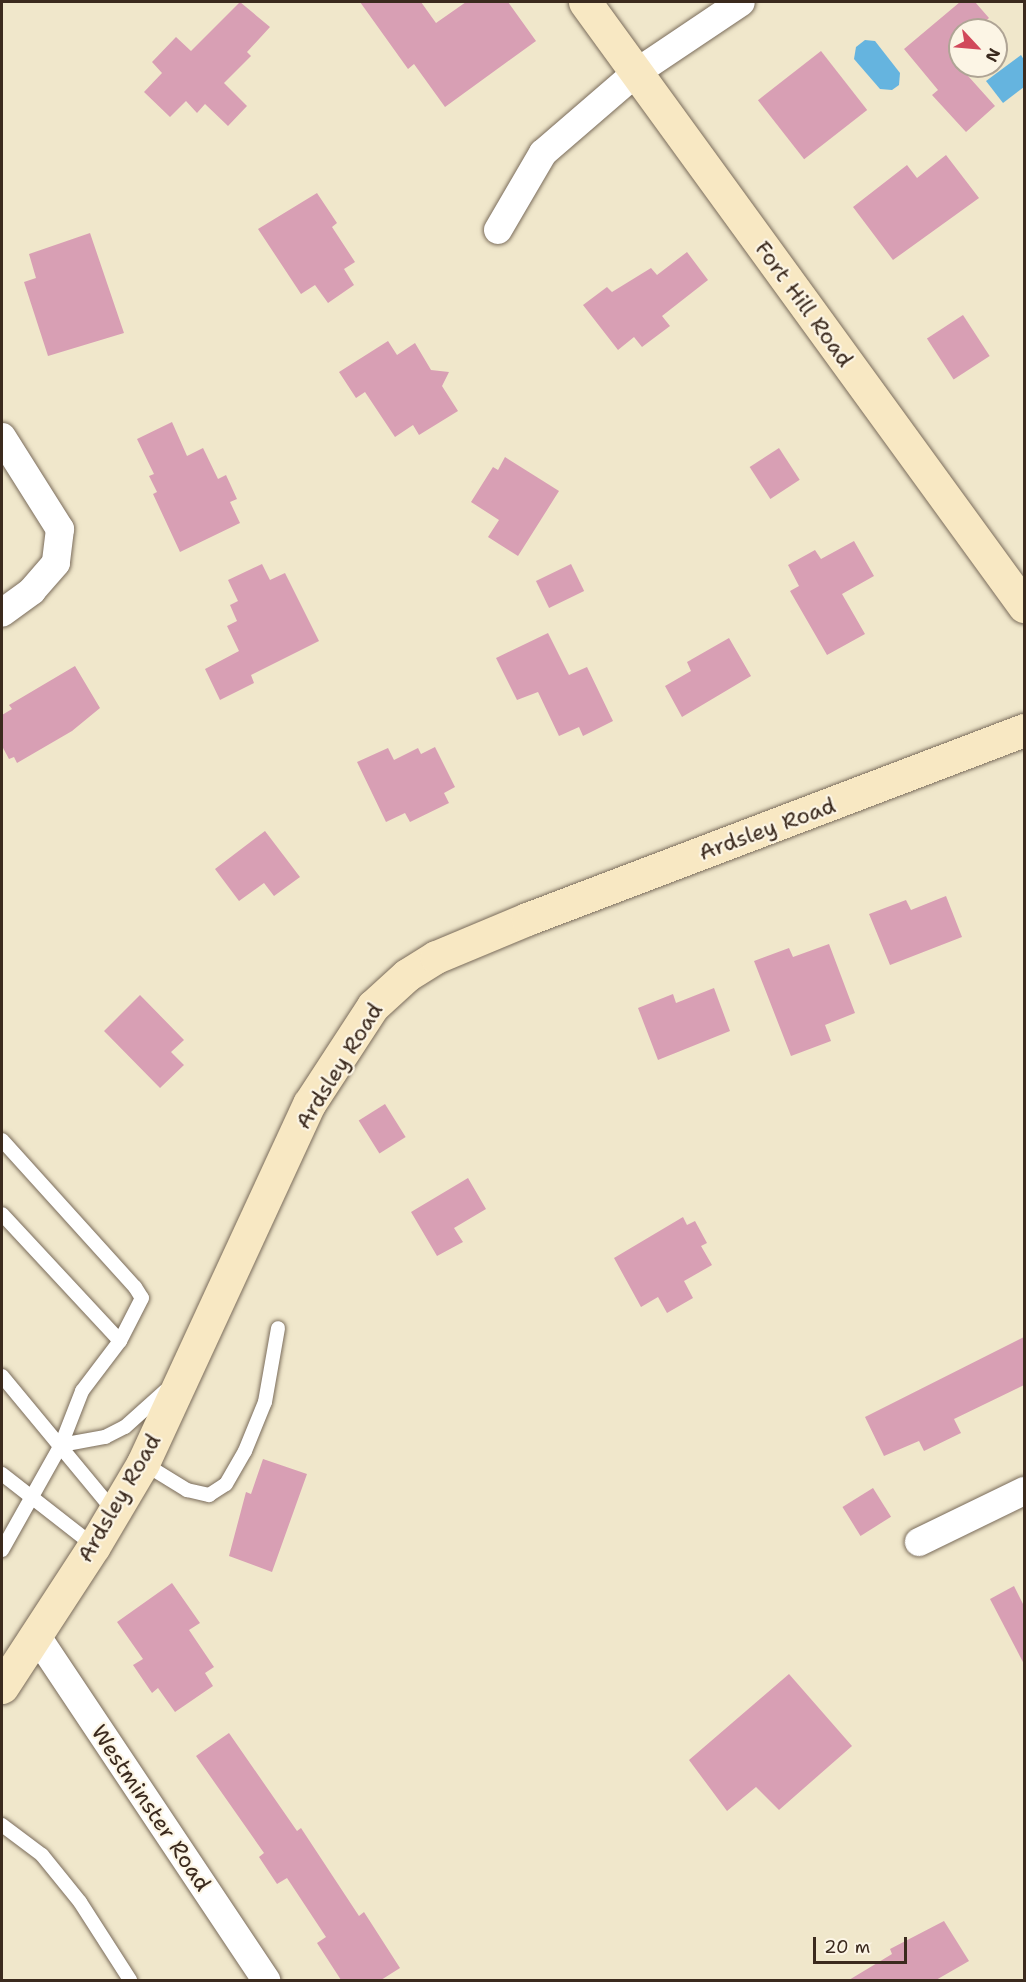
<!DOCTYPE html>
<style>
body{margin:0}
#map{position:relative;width:1026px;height:1982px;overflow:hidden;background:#f0e7cb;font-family:"Shantell Sans",sans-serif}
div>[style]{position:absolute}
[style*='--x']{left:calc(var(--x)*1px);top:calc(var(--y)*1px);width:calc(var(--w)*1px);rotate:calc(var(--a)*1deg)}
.water>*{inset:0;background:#65b4df}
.building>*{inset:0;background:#d89fb4;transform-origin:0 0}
.roads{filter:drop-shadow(0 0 2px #7a6c5b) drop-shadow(0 0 2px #7a6c5b)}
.lane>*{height:14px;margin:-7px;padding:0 7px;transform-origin:7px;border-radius:7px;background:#fff}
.street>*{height:28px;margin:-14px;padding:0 14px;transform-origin:14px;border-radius:14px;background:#fff}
.secondary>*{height:33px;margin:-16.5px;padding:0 16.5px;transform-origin:16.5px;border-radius:16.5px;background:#f8e8c3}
span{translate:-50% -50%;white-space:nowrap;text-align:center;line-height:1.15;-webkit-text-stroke:4.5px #fcf5e5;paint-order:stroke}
.street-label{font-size:22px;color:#3b2a1e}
.frame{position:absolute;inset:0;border:3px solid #3b2a1e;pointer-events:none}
.north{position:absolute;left:948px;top:18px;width:60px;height:60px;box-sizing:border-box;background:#fcf5e5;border:2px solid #afa495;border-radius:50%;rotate:116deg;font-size:16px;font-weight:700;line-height:24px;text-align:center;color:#3b2a1e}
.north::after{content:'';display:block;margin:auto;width:21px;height:27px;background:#d1495b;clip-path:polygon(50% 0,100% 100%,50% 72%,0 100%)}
.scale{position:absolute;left:813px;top:1937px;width:94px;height:27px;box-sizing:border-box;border:3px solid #3b2a1e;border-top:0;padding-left:8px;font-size:18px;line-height:21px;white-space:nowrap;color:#3b2a1e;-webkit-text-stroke:4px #fcf5e5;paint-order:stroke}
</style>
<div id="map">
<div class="water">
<i style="clip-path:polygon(865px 40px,875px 41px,900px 73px,899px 85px,892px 90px,880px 89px,854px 59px,856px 47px)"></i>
<i style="clip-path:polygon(1021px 55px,1024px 60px,1024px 87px,1003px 103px,986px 81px)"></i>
</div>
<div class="building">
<i style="clip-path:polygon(240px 2px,270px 27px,247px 52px,251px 56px,224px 83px,247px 106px,228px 126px,205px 104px,197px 113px,186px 101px,170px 117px,144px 92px,162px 73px,152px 62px,176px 37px,191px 51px)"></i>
<i style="clip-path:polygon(360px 2px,421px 2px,436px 23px,466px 2px,508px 2px,536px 41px,445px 107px,414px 64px,408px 69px)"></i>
<i style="clip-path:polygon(960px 2px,975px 2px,989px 18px,975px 30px,960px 30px,960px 67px,995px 106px,966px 132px,932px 95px,938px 90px,904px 49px)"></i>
<i style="left:821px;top:51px;width:75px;height:80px;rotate:52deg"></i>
<i style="clip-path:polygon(946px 155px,979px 198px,893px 260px,853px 207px,907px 165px,917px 178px)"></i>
<i style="clip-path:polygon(317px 193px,337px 223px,332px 227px,355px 262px,344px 269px,354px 285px,328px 303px,315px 285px,301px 294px,258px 229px)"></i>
<i style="clip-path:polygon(90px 233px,124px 333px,48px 356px,24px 282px,36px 278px,29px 254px)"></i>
<i style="clip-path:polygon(687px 252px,708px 280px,662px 316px,670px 326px,642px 347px,634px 337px,618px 350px,583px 305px,607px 287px,612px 292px,651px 268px,657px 275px)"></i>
<i style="left:963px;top:315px;width:49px;height:43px;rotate:57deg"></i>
<i style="clip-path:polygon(388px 341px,397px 355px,415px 343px,431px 370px,449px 372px,442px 386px,458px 411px,419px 435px,413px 425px,395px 437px,365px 392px,356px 398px,339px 372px)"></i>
<i style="clip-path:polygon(172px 422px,187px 456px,203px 448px,218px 479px,226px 475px,237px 499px,230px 502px,240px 523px,180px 552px,153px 494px,157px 492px,149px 476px,154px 474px,137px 439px)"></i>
<i style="left:779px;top:448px;width:38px;height:35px;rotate:57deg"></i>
<i style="clip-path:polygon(505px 457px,559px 491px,518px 556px,488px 537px,499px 520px,471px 502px,493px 467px,498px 470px)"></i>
<i style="clip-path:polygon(854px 541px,874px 576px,842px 594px,865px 634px,827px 655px,790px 591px,799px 586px,788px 565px,815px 550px,821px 559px)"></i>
<i style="clip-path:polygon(262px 564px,270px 580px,285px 573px,319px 641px,251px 675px,254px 683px,220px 700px,205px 669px,239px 651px,227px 626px,237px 621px,230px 605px,238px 601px,228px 580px)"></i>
<i style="left:571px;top:564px;width:30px;height:39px;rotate:64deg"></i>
<i style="clip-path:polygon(548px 633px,569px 675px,587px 667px,613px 721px,583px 736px,579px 727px,559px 736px,538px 692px,517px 700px,496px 658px)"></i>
<i style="clip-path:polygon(729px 638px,751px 676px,682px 717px,665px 686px,691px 671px,687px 662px)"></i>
<i style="clip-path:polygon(75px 666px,100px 708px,72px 731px,17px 763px,14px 757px,9px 759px,2px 746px,2px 715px,12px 709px,9px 705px)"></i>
<i style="clip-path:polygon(435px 747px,455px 787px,444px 793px,449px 803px,410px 822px,405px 813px,386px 822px,357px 762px,388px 748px,394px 760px,418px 748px,421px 754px)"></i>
<i style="clip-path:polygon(265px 831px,300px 877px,274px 896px,264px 883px,239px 901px,215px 869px)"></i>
<i style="clip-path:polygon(946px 896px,962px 937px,890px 965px,869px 914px,906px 900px,911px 910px)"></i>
<i style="clip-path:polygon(829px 944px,855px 1013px,825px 1025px,831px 1041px,791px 1056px,754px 961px,789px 948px,793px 957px)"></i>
<i style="clip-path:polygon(714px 988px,730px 1031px,658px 1060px,638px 1008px,673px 994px,676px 1003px)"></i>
<i style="clip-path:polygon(140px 995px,184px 1040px,171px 1052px,184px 1065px,160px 1088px,104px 1031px)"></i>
<i style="left:385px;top:1104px;width:39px;height:31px;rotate:58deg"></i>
<i style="clip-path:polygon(468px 1178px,486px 1209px,454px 1228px,463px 1242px,437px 1256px,411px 1212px)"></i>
<i style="clip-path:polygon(683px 1217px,687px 1225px,695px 1221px,707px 1243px,701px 1246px,712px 1265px,684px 1281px,693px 1298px,667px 1313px,658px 1297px,641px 1307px,614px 1258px)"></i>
<i style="clip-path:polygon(1024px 1337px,1024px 1385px,954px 1419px,961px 1433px,924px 1451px,919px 1441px,884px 1456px,865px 1417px)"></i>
<i style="clip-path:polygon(263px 1459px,307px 1474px,272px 1572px,229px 1556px,246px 1492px,251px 1494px)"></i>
<i style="left:873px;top:1488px;width:34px;height:36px;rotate:58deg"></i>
<i style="clip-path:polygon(172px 1583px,200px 1623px,189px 1630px,214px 1667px,205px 1673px,213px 1686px,175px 1712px,158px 1688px,152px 1693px,133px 1665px,143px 1659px,117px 1622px)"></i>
<i style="clip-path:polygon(1014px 1586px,1024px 1606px,1024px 1664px,990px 1599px)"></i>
<i style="clip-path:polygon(789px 1674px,852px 1746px,779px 1810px,756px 1787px,727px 1811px,689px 1760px)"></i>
<i style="clip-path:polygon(229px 1733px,297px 1831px,301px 1828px,359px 1916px,364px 1912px,400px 1968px,381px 1980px,341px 1980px,317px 1943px,326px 1937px,287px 1878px,277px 1884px,259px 1857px,264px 1853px,196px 1756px)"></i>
<i style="clip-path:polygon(944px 1921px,969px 1961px,936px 1980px,849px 1980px,892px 1954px,890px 1949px)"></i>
</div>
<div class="roads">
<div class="lane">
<i style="--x:2;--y:1140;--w:198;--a:47.9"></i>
<i style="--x:135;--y:1287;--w:13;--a:58"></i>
<i style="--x:142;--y:1298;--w:48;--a:117.1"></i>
<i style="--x:120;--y:1341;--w:173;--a:-132.9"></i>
<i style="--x:2;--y:1376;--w:174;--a:50.4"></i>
<i style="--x:61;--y:1445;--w:45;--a:-10.3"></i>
<i style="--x:105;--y:1437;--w:22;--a:-27"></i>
<i style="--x:125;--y:1427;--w:54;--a:-42"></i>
<i style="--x:143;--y:1463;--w:52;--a:31.5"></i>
<i style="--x:187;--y:1490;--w:23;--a:13"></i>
<i style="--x:209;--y:1495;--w:20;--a:-33"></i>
<i style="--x:226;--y:1484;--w:38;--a:-60"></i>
<i style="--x:245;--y:1451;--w:53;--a:-67.8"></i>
<i style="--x:265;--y:1402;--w:75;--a:-80"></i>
<i style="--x:2;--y:1474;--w:117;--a:38"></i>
<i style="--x:2;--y:1550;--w:120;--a:-60.7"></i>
<i style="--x:61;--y:1445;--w:58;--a:-68.7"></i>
<i style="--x:82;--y:1391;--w:63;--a:-52.8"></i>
<i style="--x:2;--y:1825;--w:50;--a:36.9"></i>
<i style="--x:42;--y:1855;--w:60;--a:51"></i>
<i style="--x:80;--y:1902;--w:93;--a:57.3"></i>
</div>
<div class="street">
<i style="--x:498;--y:230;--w:89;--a:-59.7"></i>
<i style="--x:543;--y:153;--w:124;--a:-40.8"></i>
<i style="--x:637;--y:72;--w:125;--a:-33.9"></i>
<i style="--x:2;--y:437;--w:109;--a:57.8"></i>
<i style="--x:60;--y:529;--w:34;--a:97"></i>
<i style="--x:56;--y:563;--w:37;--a:131"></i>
<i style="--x:32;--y:591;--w:37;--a:144"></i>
<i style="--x:919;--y:1542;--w:117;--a:-25.9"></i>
<i style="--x:36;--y:1635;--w:415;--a:56.3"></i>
</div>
<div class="secondary">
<i style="--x:585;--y:2;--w:747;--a:53.99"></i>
<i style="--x:2;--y:1687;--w:168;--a:-56.9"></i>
<i style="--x:94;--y:1546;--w:96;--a:-59.4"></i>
<i style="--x:143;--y:1463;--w:396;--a:-65.2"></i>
<i style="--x:309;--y:1104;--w:117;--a:-56.9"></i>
<i style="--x:373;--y:1006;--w:46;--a:-42.4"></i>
<i style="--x:407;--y:975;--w:34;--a:-32"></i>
<i style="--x:436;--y:957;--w:99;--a:-22.7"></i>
<i style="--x:527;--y:919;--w:532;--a:-20.82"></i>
</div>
</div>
<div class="street-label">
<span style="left:804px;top:304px;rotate:54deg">Fort Hill Road</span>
<span style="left:767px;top:829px;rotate:-20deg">Ardsley Road</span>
<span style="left:339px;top:1066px;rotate:-58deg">Ardsley Road</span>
<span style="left:119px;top:1498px;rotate:-60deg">Ardsley Road</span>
<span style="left:151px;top:1808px;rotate:56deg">Westminster Road</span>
</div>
<div class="frame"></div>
<div class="north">N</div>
<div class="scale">20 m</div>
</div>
